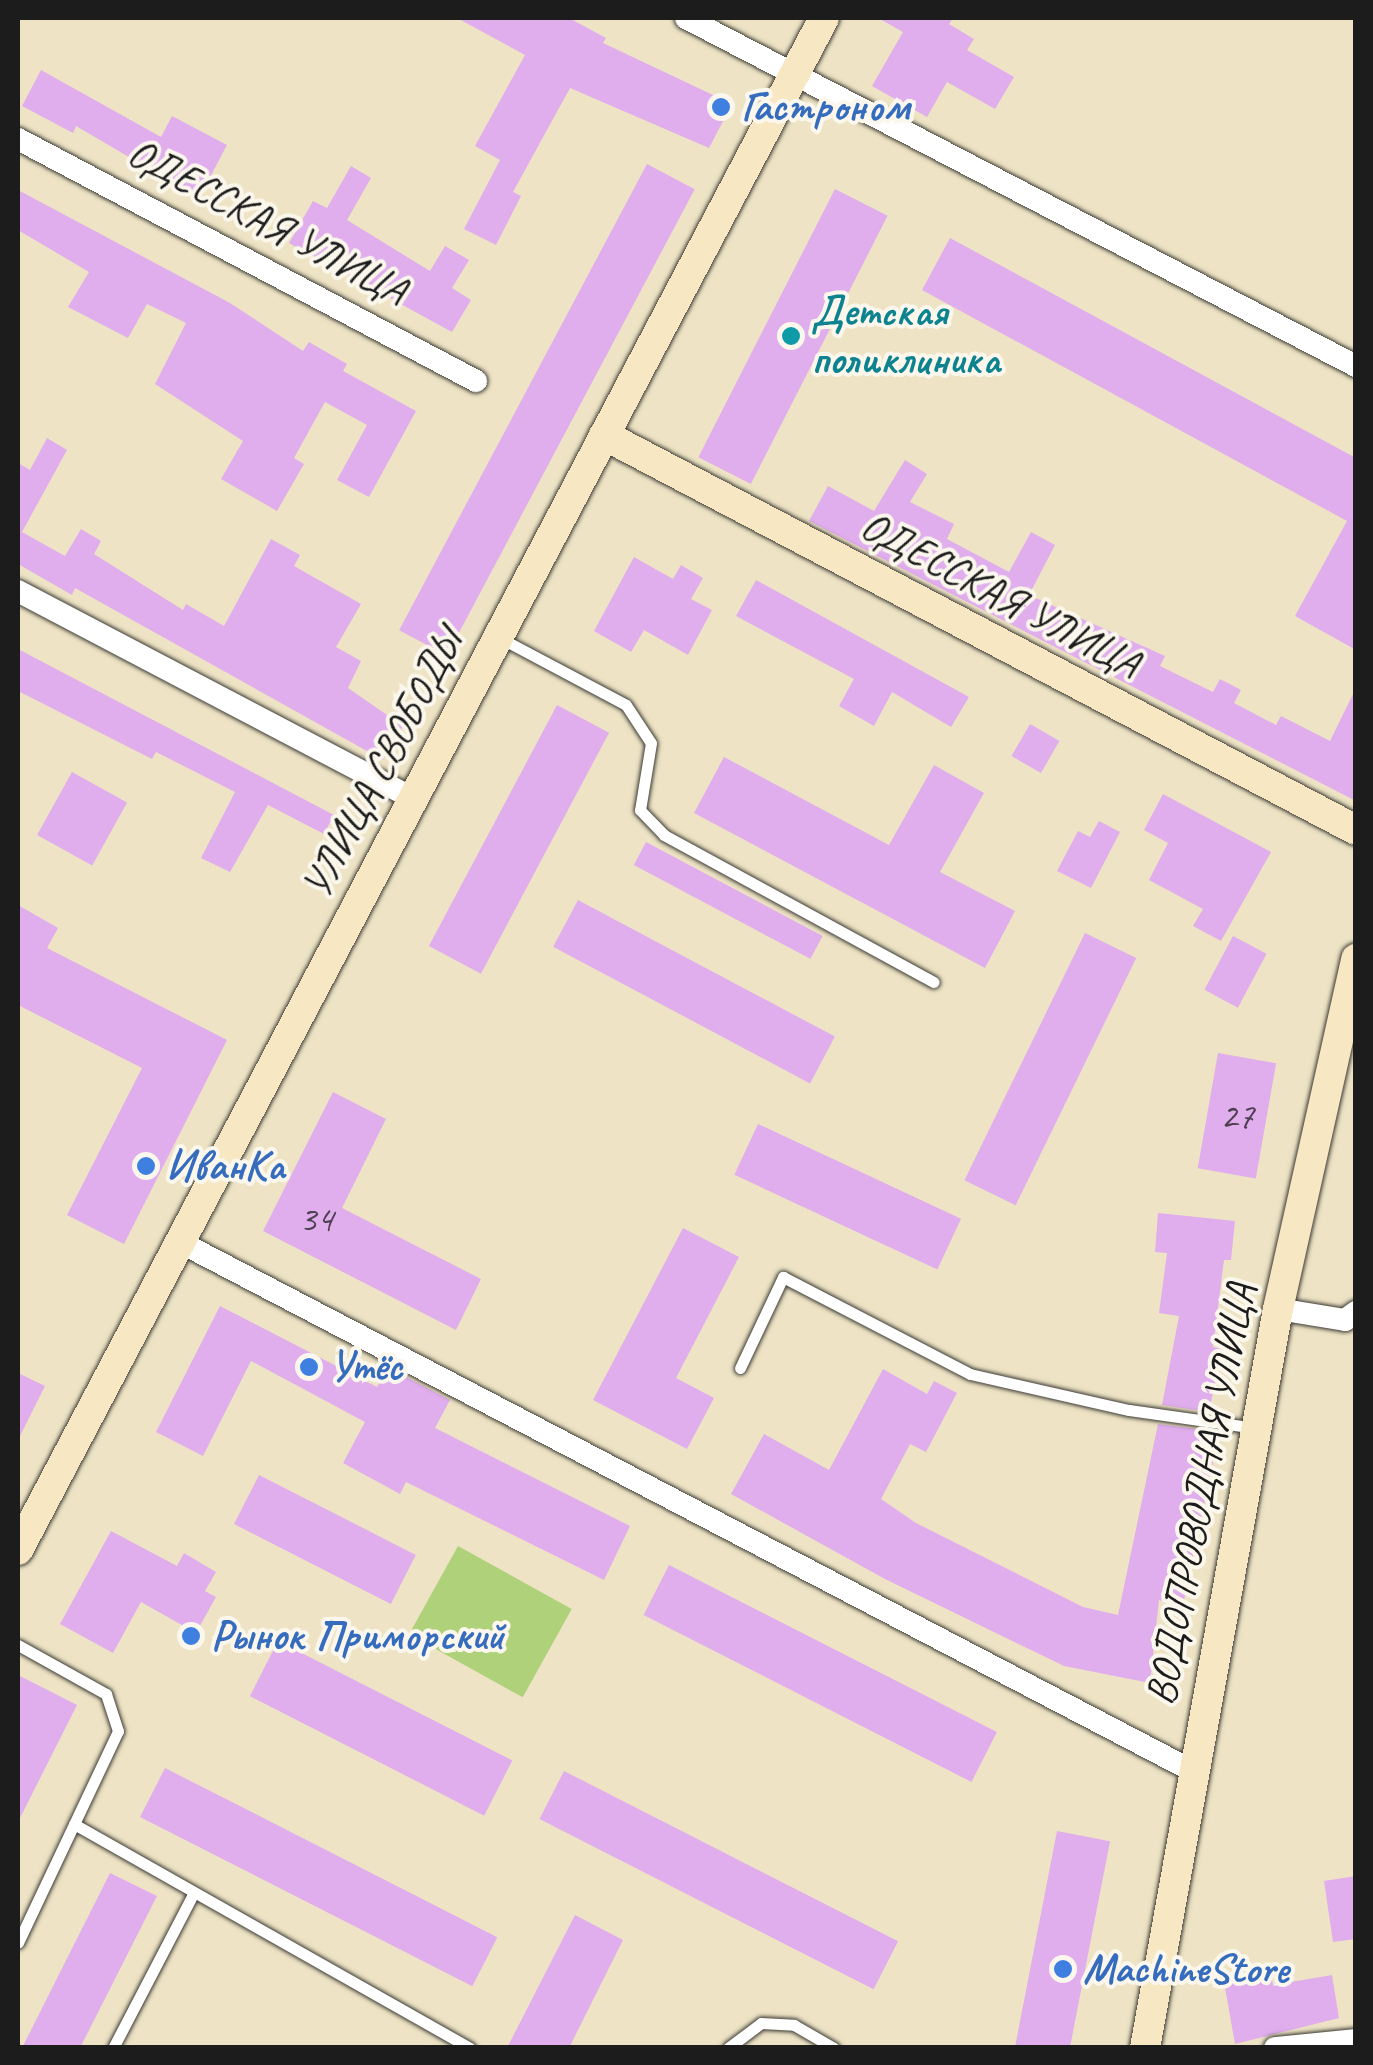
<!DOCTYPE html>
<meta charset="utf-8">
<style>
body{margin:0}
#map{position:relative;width:1373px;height:2065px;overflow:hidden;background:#eee4c5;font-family:Caveat,sans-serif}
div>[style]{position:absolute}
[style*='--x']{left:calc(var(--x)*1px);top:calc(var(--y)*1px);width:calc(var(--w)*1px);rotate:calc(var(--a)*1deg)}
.green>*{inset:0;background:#aed17a;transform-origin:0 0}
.building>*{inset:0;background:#e0aded;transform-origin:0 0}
.roads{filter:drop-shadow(0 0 2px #3c3a35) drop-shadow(0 0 2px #3c3a35)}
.lane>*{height:11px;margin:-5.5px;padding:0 5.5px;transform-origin:5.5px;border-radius:5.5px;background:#fff}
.street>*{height:22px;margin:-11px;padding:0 11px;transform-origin:11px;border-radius:11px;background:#fff}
.secondary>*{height:30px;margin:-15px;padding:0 15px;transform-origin:15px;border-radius:15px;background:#f7e8c3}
.dots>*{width:28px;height:28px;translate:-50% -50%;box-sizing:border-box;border:5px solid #fbf7ec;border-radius:50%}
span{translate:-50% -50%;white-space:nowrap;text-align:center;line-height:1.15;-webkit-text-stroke:8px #fbf7ec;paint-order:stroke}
.number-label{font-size:38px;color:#4d4050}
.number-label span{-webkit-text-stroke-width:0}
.shop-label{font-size:42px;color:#366cbe;font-weight:700}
.left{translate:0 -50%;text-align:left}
.street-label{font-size:42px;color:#1c1c1c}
.culture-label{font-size:42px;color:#0d838f;font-weight:700}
.frame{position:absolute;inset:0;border:20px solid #1c1c1c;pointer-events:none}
</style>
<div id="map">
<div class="green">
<i style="left:458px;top:1546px;width:130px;height:101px;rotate:29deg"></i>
</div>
<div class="building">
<i style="clip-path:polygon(457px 18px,569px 18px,606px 38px,603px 43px,732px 104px,709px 148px,570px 88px,513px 192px,521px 196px,496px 245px,464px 229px,500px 160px,475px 146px,525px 55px)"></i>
<i style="clip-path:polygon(878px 18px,953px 18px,949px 24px,974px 39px,967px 50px,1014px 77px,995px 109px,947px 82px,927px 117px,872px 86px,903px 32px)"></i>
<i style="clip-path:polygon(41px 70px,161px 137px,172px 116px,227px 145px,199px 198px,76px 126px,73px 133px,22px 106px)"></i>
<i style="left:647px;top:164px;width:54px;height:528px;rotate:28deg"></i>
<i style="clip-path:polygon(351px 166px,371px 178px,347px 220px,430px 271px,445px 246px,469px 260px,452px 288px,471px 300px,452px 332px,289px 243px,313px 201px,327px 208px)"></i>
<i style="left:835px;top:189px;width:59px;height:301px;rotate:27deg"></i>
<i style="clip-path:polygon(18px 190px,230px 303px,303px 351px,309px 342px,347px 364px,343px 371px,416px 411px,369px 497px,337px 480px,367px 425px,325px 402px,294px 458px,304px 464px,277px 511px,221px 479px,243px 441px,155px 384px,186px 323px,147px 304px,128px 338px,68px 307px,89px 272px,18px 230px)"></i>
<i style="clip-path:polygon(950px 238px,1356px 458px,1356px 650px,1295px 616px,1347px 521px,922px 290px)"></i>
<i style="clip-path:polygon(47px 438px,67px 450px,22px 532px,65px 556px,81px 529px,101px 541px,94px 554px,183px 610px,186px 604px,224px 626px,271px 539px,300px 555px,294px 566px,361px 604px,336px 647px,361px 661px,348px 688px,403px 726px,383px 760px,75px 588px,72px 595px,18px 564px,18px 463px,30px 470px)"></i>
<i style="clip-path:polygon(905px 460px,927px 474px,910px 502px,954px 524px,947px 539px,1009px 572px,1031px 532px,1055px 545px,1029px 595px,1165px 656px,1160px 666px,1213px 692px,1220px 679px,1241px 690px,1234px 703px,1276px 725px,1281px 716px,1330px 741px,1356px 688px,1356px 801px,809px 521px,828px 486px,874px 511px)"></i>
<i style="clip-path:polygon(634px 557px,673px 579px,681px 565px,703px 578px,691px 599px,712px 610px,688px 655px,644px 630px,631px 652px,594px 631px)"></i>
<i style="clip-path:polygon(756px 580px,969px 697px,951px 727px,892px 692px,874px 726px,839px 706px,854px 679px,736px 616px)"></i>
<i style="clip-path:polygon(18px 649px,334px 815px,324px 834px,268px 805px,230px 872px,201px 858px,235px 792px,156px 752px,152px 759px,18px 691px)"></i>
<i style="left:557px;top:705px;width:59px;height:273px;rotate:28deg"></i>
<i style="left:1030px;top:724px;width:34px;height:37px;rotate:30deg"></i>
<i style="clip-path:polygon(724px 757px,889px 845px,934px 765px,984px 793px,940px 872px,1015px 911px,985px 968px,694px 813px)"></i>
<i style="left:72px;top:772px;width:63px;height:72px;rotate:29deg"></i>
<i style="clip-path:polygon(1163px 794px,1271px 852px,1221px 941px,1193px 926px,1203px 909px,1149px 880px,1168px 843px,1144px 830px)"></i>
<i style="clip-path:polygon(1099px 821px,1120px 832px,1091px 888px,1057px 871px,1078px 831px,1090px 837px)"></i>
<i style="left:646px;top:842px;width:200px;height:26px;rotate:28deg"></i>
<i style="left:578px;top:900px;width:291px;height:53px;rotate:28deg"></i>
<i style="clip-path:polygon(18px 905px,58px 928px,47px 948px,227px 1040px,124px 1244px,67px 1215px,142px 1068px,18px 1005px)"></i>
<i style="left:1085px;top:933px;width:57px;height:275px;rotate:26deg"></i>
<i style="left:1233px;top:936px;width:38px;height:61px;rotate:28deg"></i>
<i style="left:1218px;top:1053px;width:59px;height:117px;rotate:10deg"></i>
<i style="clip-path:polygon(333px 1092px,386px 1119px,342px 1208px,481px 1279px,456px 1330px,263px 1231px)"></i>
<i style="left:758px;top:1124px;width:224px;height:56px;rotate:25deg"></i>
<i style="clip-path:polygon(1158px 1213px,1235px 1221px,1231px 1260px,1224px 1260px,1213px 1347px,1222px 1349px,1209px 1412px,1162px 1405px,1179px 1316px,1159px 1313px,1167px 1253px,1155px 1252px)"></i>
<i style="clip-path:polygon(683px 1228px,739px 1257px,676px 1378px,714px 1398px,687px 1449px,593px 1400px)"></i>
<i style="clip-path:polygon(220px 1306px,377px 1387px,387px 1367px,450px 1400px,435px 1428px,630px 1526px,604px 1580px,406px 1482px,400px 1494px,343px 1463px,365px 1422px,251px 1361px,203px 1456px,156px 1432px)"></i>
<i style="clip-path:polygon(883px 1369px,927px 1394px,934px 1381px,957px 1393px,926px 1452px,910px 1444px,881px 1499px,916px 1523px,1083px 1607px,1118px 1615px,1158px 1424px,1205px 1430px,1204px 1436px,1218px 1439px,1183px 1605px,1159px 1600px,1150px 1683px,1064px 1666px,885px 1579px,731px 1494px,764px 1434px,829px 1470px)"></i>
<i style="clip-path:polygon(18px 1373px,45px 1386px,18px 1440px)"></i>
<i style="left:259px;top:1475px;width:176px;height:55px;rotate:27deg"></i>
<i style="clip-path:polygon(111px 1531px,177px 1566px,184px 1553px,216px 1572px,205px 1591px,216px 1597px,196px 1633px,141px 1602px,113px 1653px,60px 1624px)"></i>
<i style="left:669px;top:1565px;width:368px;height:56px;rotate:27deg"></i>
<i style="left:278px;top:1641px;width:263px;height:62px;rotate:27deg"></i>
<i style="clip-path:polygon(18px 1675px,77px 1705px,18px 1822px)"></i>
<i style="left:165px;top:1768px;width:373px;height:55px;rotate:27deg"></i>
<i style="left:564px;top:1771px;width:375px;height:54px;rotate:27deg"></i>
<i style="left:1057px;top:1831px;width:54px;height:221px;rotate:11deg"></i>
<i style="clip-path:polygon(110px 1873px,157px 1896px,80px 2048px,22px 2048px)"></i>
<i style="clip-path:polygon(1356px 1876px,1356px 1939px,1333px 1942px,1324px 1881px)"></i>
<i style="clip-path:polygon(575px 1915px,623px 1940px,569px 2048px,507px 2048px)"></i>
<i style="clip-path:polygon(1271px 1974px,1273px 1985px,1332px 1975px,1339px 2018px,1235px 2044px,1224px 1982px)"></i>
</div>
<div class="roads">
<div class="lane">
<i style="--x:502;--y:639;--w:140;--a:28"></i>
<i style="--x:626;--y:705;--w:45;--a:56.7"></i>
<i style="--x:651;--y:743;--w:68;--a:99.3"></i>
<i style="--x:640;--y:810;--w:35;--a:46"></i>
<i style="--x:664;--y:835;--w:307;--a:28.6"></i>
<i style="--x:740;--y:1368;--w:101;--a:-64.7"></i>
<i style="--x:783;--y:1277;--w:211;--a:27.4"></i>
<i style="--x:970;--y:1374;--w:163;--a:12.8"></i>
<i style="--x:1129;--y:1410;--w:128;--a:8.1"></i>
<i style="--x:18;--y:1645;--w:101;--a:29.1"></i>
<i style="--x:106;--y:1694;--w:39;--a:72"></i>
<i style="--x:118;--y:1731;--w:234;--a:115.3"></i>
<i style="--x:74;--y:1824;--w:455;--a:29.5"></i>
<i style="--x:113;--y:2048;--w:171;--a:-62.5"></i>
<i style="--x:728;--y:2048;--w:41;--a:-37.1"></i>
<i style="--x:761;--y:2023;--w:33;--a:3"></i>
<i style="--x:794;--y:2025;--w:46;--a:29.9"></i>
</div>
<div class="street">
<i style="--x:686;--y:18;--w:755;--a:27.45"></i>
<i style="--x:18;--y:139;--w:518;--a:27.85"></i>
<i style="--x:18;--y:591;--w:446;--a:27.7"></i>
<i style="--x:180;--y:1242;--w:1141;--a:27.58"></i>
<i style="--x:1278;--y:1309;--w:68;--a:9.3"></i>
<i style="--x:1345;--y:1320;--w:14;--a:-36"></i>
<i style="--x:1275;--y:2048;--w:81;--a:-5.6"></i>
</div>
<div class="secondary">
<i style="--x:604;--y:435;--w:849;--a:27.71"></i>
<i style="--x:18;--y:1550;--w:1731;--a:-62.25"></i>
<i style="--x:1145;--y:2048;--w:751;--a:-79.8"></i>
<i style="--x:1278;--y:1309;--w:359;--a:-77.4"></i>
</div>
</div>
<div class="dots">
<i style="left:721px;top:107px;background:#3f7fe0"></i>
<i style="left:791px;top:336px;background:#0f9aa8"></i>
<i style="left:146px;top:1166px;background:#3f7fe0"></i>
<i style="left:309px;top:1367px;background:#3f7fe0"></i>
<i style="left:191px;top:1636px;background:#3f7fe0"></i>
<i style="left:1063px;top:1969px;background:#3f7fe0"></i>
</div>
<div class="number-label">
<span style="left:1237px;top:1116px">27</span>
<span style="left:316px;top:1219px">34</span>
</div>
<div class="shop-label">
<span class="left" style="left:741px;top:107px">Гастроном</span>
<span class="left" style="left:166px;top:1166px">ИванКа</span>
<span class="left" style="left:329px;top:1367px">Утёс</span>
<span class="left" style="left:211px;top:1636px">Рынок Приморский</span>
<span class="left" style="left:1083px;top:1969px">MachineStore</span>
</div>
<div class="street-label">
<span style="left:267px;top:222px;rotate:28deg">ОДЕССКАЯ УЛИЦА</span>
<span style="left:1000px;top:595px;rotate:28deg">ОДЕССКАЯ УЛИЦА</span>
<span style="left:383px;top:764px;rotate:-62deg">УЛИЦА СВОБОДЫ</span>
<span style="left:1201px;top:1494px;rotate:-79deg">ВОДОПРОВОДНАЯ УЛИЦА</span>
</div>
<div class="culture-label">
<span class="left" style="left:811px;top:336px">Детская<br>поликлиника</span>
</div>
<div class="frame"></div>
</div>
